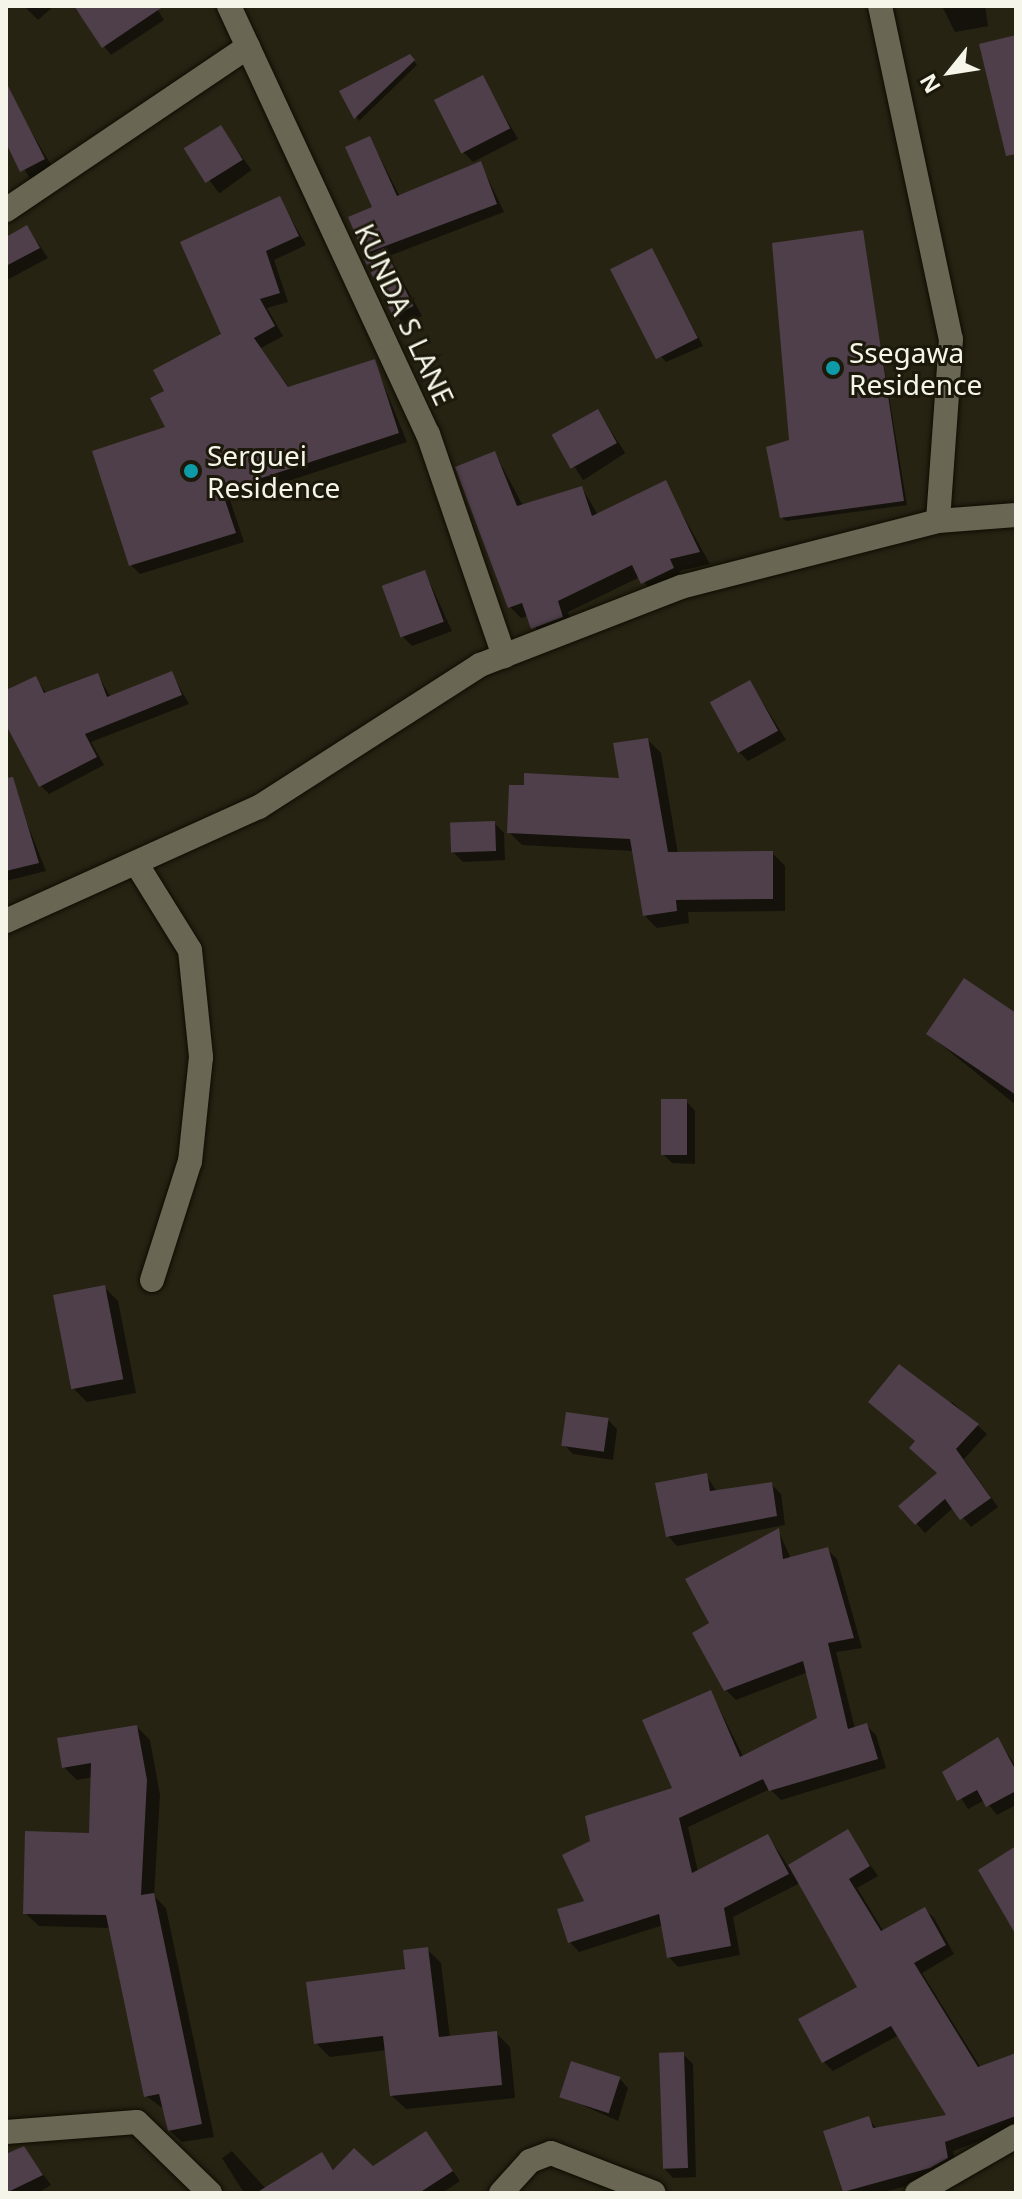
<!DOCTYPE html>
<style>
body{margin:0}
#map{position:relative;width:1022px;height:2199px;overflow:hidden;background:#262313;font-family:"Noto Sans",sans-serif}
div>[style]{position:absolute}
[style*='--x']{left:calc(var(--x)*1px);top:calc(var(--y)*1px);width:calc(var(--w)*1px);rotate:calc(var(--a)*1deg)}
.shadow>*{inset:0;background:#0007;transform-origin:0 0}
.building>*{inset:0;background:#4e3f4a;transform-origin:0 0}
.roads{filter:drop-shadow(0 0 2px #0f0c01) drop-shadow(0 0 2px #0f0c01)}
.minor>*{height:24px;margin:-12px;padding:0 12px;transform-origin:12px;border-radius:12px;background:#696654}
.dots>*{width:22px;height:22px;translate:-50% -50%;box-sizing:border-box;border:4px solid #1c190a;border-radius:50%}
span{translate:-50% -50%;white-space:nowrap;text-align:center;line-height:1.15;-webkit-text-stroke:6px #1c190a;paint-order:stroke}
.street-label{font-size:28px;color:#f6f5ea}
.poi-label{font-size:28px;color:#f6f5ea}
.left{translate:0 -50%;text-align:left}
.frame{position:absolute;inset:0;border:8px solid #f6f5ea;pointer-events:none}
.north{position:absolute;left:910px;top:32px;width:80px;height:80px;-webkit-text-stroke:6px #1c190a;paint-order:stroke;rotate:240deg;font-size:22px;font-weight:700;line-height:32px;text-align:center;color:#f6f5ea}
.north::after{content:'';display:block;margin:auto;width:28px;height:36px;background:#f6f5ea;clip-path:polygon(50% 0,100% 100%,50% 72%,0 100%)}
</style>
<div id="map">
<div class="shadow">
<i style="clip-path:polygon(24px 6px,54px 6px,38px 20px)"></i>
<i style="clip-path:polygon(73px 6px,155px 6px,164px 20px,111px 55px)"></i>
<i style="clip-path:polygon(942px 6px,985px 6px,988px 26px,955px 32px)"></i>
<i style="clip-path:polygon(410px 56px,417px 65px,359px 121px,342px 92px)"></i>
<i style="clip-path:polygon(482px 78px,518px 139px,473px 162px,464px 153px)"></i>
<i style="clip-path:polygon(21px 115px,53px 168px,31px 180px,6px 139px,6px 123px)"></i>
<i style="left:221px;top:128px;width:52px;height:40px;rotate:54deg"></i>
<i style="clip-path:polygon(370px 138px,400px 197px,481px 164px,504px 212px,389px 256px,422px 316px,403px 326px,366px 253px,374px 208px)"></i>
<i style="clip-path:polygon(280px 199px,306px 245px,274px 260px,288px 302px,267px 308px,283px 336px,261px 348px,290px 389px,374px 361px,407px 442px,230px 500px,244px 542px,140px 574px,131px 565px,167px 428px,166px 392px,223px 335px)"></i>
<i style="clip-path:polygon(27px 227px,48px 258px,7px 280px,6px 239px)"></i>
<i style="clip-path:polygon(862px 233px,907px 505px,786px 521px,781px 517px)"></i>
<i style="clip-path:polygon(651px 250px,703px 346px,666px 362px,659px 354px)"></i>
<i style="left:598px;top:411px;width:50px;height:50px;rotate:57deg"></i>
<i style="clip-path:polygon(495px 453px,523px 506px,582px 488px,598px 515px,665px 483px,710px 564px,679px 571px,684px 580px,654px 594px,640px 577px,568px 612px,573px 628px,544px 640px,528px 616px,521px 618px,510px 607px)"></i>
<i style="clip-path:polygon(425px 572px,452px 631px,412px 646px,403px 637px)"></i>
<i style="clip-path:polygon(172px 674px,189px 704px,91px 742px,104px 765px,49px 794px,41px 786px,6px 710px,6px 692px,36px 679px,47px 694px,98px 675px,111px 698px)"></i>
<i style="clip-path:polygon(750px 682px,786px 740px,748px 761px,739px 752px)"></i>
<i style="clip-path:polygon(648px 740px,661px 753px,678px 854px,772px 853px,785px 866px,785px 911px,688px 912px,689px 923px,657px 928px,644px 915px,634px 851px,522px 845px,509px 832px,622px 780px)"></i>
<i style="clip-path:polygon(21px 808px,46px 871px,6px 881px,6px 812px)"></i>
<i style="clip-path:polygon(494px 823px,504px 833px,505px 860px,463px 862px,453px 852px)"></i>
<i style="clip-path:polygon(1016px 1016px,1016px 1105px,928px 1034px)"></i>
<i style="clip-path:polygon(686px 1101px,695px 1111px,695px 1164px,672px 1163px,663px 1154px)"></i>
<i style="clip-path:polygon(104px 1287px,118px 1301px,136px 1393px,87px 1402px,73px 1388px)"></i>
<i style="clip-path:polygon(952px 1402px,987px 1434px,964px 1459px,998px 1507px,971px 1527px,954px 1507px,925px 1533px,901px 1506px,939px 1473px,917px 1442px)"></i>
<i style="clip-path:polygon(608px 1420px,617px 1429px,613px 1460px,573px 1454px,564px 1445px)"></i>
<i style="clip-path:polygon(706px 1475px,717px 1492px,771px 1484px,781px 1494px,785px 1525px,677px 1546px,668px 1536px)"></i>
<i style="clip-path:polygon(778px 1530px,791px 1559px,827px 1549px,837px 1559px,862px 1648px,836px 1652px,855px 1729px,867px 1726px,876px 1735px,886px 1768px,781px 1800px,770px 1789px,688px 1827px,698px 1872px,768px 1836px,789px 1867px,847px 1832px,878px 1876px,857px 1888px,884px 1932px,925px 1909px,934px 1918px,954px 1954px,922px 1973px,981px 2068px,1016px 2055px,1016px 2128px,953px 2151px,956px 2167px,940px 2177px,881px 2193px,845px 2191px,868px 2119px,878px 2129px,950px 2116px,899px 2035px,833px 2071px,824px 2062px,800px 2020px,860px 1987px,800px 1883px,733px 1917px,740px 1955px,678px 1967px,669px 1957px,663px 1925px,579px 1952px,570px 1942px,587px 1902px,593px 1842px,674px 1790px,711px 1692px,744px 1758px,820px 1719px,808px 1672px,736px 1700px,726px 1690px,712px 1624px)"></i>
<i style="clip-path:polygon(137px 1727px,150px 1740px,160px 1795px,154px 1896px,166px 1908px,214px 2137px,182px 2142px,168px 2129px,164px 2109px,146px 2096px,111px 1928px,39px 1926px,25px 1913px,91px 1835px,93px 1777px,77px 1780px,64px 1767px)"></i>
<i style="clip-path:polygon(998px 1740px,1016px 1766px,1016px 1805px,997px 1815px,985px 1800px,968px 1809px,945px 1772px)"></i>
<i style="clip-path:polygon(427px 1949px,441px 1963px,450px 2038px,496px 2033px,510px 2047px,515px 2098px,406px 2109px,392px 2096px,387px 2050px,330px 2057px,316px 2043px)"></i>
<i style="clip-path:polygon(683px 2054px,693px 2064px,696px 2177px,673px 2178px,664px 2168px)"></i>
<i style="clip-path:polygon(619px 2078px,628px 2088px,618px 2121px,562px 2096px)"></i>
<i style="clip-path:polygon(426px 2134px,460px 2181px,442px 2193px,244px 2193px,222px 2158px,232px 2151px,266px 2189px,321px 2155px,335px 2171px,372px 2169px)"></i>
<i style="clip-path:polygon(24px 2148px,51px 2185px,38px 2193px,6px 2193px,6px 2159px)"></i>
</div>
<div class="building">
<i style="clip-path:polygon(74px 6px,164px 6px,102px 48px)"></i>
<i style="clip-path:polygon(1016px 35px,1016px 154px,1006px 156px,979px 44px)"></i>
<i style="clip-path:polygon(410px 54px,415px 60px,354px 119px,339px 91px)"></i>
<i style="left:483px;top:75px;width:60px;height:55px;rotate:63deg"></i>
<i style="clip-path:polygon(6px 82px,45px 159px,20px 172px,6px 143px)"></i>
<i style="left:221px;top:125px;width:41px;height:44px;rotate:58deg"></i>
<i style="clip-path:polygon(370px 136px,397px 196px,481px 161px,497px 204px,364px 254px,348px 217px,372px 207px,345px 147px)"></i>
<i style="clip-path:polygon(280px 196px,299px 236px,266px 251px,280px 293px,260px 299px,275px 326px,254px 338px,288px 387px,375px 359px,399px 433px,222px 491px,236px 533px,129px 566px,92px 451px,165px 427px,150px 398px,164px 391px,153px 370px,221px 334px,180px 242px)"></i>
<i style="clip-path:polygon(27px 225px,40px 248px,6px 266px,6px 237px)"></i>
<i style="clip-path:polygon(863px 230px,904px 501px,780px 518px,766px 447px,789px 440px,772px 243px)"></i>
<i style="left:384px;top:248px;width:65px;height:23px;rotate:63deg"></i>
<i style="left:652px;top:248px;width:101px;height:47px;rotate:63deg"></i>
<i style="left:598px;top:409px;width:39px;height:53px;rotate:61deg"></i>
<i style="clip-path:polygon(495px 451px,517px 506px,582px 486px,592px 516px,666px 480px,700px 552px,670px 559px,674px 568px,641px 584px,632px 565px,558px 601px,563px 617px,531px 629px,522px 603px,508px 608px,455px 467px)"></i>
<i style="left:425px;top:570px;width:55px;height:46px;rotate:70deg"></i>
<i style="clip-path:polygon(172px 671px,182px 695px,85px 734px,97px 757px,39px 787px,6px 725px,6px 690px,36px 676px,44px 693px,98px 673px,107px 697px)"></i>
<i style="left:750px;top:680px;width:58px;height:46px;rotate:61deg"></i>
<i style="clip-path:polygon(648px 738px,668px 852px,773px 851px,773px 899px,676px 900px,677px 911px,643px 916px,630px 839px,507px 833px,509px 785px,524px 785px,524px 773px,619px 778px,613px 743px)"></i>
<i style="clip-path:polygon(13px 777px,39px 863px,6px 871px,6px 778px)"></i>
<i style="left:495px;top:821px;width:30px;height:45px;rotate:88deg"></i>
<i style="clip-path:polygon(964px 978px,1016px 1013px,1016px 1095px,926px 1034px)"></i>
<i style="left:661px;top:1099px;width:26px;height:56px"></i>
<i style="left:105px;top:1285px;width:96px;height:53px;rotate:79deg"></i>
<i style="clip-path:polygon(899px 1364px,979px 1424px,956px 1449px,991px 1498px,960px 1520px,945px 1499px,915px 1525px,898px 1506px,937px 1473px,909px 1448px,915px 1441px,868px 1402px)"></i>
<i style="left:566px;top:1412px;width:43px;height:34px;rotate:8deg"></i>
<i style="clip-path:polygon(707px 1473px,710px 1491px,772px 1482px,777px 1516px,666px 1537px,655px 1483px)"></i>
<i style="clip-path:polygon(779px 1528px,783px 1559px,828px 1547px,854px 1638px,828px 1643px,848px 1729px,867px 1723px,878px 1759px,769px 1791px,763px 1779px,679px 1818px,692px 1873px,768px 1834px,789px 1874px,724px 1908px,731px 1946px,667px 1958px,659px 1914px,568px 1943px,557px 1909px,584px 1901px,562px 1855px,590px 1841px,585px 1816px,672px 1788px,642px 1720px,711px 1690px,740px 1757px,817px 1718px,803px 1661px,724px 1691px,692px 1633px,709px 1623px,685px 1579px)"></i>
<i style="clip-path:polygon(137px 1725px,147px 1780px,141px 1895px,154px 1893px,202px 2124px,168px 2131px,159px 2094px,144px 2097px,106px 1915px,23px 1914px,25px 1831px,89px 1833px,91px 1763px,62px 1768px,57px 1738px)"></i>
<i style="clip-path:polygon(998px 1737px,1016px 1771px,1016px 1791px,986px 1807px,977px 1790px,957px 1801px,942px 1772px)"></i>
<i style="clip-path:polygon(848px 1829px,870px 1866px,849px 1879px,881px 1931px,925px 1907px,946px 1945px,914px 1963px,978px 2067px,1016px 2053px,1016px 2116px,945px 2142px,948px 2158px,930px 2168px,843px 2192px,823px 2131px,869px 2116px,873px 2128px,946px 2115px,891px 2026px,822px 2063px,798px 2019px,857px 1987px,788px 1865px)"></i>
<i style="clip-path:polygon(1016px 1846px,1016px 1935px,978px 1870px)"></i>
<i style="clip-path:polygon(428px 1947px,439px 2037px,497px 2031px,502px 2085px,390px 2096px,383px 2036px,314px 2044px,306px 1982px,405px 1969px,403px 1950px)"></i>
<i style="left:684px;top:2052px;width:116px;height:25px;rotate:88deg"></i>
<i style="left:571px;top:2061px;width:52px;height:38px;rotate:18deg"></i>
<i style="clip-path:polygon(426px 2131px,453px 2171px,419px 2193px,256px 2193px,322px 2152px,333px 2170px,354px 2148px,373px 2166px)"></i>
<i style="clip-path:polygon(24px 2146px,43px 2175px,6px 2193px,6px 2154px)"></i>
</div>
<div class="roads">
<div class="minor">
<i style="--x:229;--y:6;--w:472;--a:65.1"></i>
<i style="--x:428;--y:434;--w:235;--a:71.1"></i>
<i style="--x:880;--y:6;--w:340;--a:78"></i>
<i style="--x:951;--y:339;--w:182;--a:94.1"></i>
<i style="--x:6;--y:210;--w:292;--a:-34"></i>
<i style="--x:136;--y:863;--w:102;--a:58.2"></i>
<i style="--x:190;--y:950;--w:108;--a:84.1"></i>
<i style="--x:201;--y:1057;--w:105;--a:96"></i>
<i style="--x:190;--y:1161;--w:125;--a:107.7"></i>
<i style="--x:6;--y:921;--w:277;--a:-24.3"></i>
<i style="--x:259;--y:807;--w:263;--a:-32.7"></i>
<i style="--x:480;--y:665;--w:216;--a:-21.2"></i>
<i style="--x:681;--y:587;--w:265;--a:-14.4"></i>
<i style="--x:938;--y:521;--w:78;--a:-4.4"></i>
<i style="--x:6;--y:2132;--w:131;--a:-4.4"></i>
<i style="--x:137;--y:2122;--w:102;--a:44.2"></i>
<i style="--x:501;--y:2193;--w:43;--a:-47.8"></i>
<i style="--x:530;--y:2161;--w:22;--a:-21"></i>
<i style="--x:551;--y:2153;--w:110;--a:21.2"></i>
<i style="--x:917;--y:2193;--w:114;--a:-29.9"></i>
</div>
</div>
<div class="dots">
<i style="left:833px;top:368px;background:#0f9aa8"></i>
<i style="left:191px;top:471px;background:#0f9aa8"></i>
</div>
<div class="street-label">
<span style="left:405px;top:314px;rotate:65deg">KUNDA S LANE</span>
</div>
<div class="poi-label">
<span class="left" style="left:849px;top:368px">Ssegawa<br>Residence</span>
<span class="left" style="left:207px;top:471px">Serguei<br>Residence</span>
</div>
<div class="frame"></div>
<div class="north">N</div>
</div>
